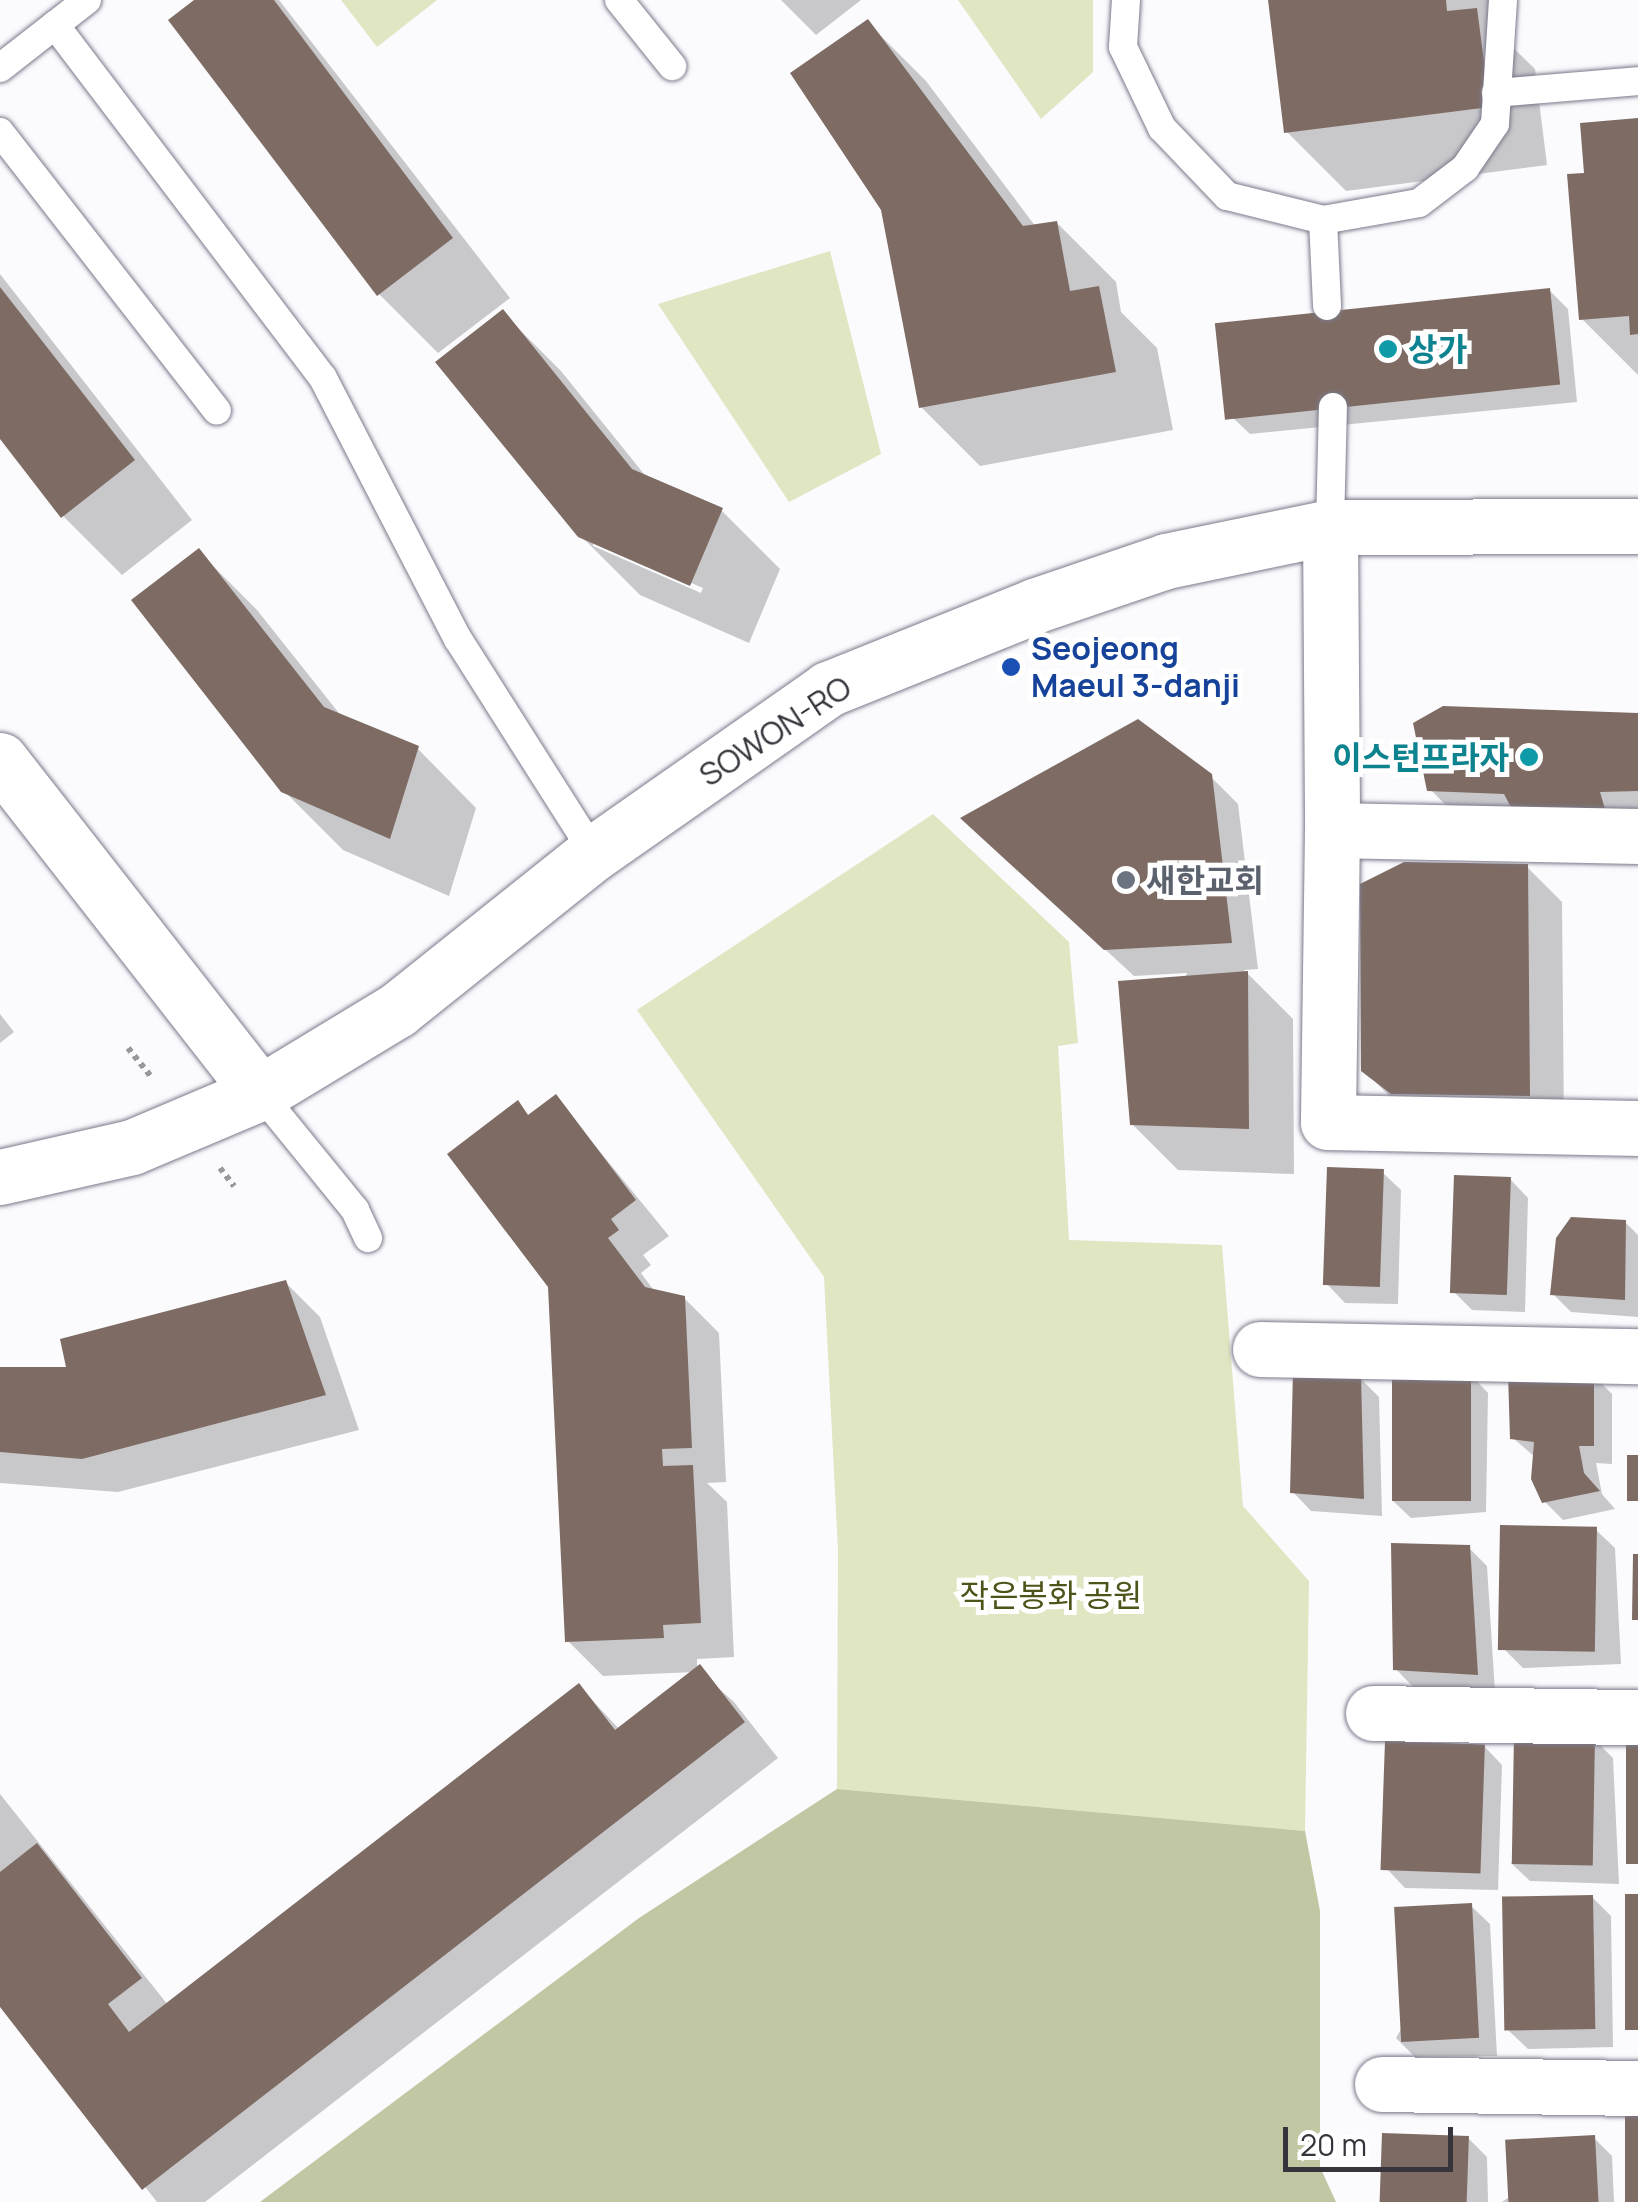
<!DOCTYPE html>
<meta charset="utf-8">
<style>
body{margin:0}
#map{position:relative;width:1638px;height:2202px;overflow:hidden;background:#fbfbfe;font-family:Manrope,"Noto Sans KR",sans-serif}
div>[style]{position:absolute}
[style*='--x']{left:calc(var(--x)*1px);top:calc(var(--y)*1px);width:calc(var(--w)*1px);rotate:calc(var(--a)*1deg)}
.green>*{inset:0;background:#e0e5c2}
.forest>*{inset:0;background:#c1c7a3}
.shadow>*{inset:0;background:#0003}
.building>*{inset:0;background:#7e6c64;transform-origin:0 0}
.path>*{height:6px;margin-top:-3px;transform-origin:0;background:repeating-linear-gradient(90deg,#97979c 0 5px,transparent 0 10px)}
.roads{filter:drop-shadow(0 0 2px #7c798a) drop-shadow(0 0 2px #7c798a)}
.lane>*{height:28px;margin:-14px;padding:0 14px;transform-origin:14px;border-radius:14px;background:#fff}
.street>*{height:55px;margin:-27.5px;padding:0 27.5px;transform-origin:27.5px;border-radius:27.5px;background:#fff}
.secondary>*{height:55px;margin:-27.5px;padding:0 27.5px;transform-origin:27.5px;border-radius:27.5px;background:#fff}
.dots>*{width:28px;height:28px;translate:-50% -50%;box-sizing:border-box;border:5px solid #fff;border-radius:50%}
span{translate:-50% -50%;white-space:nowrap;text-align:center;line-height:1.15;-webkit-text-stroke:10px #fff;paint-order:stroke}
.culture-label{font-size:32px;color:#0d838f;font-weight:700}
.left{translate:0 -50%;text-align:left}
.right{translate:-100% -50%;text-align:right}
.transit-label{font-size:32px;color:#164399;font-weight:700}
.street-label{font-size:32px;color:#36353c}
.worship-label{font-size:32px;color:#5b616d;font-weight:700}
.park-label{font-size:32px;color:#4e531a}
.scale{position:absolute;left:1283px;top:2127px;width:170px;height:45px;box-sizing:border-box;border:5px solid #36353c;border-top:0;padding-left:12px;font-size:30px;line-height:35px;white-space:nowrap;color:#36353c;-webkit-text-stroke:8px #fff;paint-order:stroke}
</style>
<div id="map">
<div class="green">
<i style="clip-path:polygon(341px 0,437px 0,377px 47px)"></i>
<i style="clip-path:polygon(958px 0,1093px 0,1093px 72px,1041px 119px)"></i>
<i style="clip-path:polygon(830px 251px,881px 454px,789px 502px,658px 304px)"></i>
<i style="clip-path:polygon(933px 814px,1069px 942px,1078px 1043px,1058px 1046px,1069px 1240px,1222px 1245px,1243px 1506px,1309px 1581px,1305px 1831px,837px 1789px,838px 1550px,824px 1277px,637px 1010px)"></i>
</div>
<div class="forest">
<i style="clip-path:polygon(837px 1789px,1305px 1831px,1320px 1911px,1320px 2167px,1336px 2202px,260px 2202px,639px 1918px)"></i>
</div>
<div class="shadow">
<i style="clip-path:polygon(198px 0,279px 0,510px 298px,438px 353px,379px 294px)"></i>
<i style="clip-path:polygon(781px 0,861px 0,816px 35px)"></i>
<i style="clip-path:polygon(1270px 0,1496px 0,1500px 35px,1535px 69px,1547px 165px,1346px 191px,1287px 132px)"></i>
<i style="clip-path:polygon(868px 23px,926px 81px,1036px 227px,1057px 223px,1116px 282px,1121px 312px,1157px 348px,1173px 430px,980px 466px,921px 407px)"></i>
<i style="clip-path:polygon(1638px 121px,1638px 374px,1637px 374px,1582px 319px,1587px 176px)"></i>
<i style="clip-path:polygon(0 274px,192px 520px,122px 575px,63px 516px,0 435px)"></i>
<i style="clip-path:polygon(1549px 290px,1568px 309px,1577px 402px,1250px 434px,1231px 416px)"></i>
<i style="clip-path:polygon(evenodd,502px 312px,561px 371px,648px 479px,721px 510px,780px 569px,749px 643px,640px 595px,580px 535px,502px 312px,593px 541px,703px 588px,701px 593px,593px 546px,593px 541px)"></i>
<i style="clip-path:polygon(198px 551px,257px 610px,342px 717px,417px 748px,476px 808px,449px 896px,343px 850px,283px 790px)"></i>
<i style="clip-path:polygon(1638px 716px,1638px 826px,1464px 824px,1430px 789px)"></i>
<i style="clip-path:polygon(1210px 776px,1238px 804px,1258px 969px,1244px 970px,1293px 1019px,1294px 1174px,1178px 1170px,1132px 1124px,1187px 973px,1134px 976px,991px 844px)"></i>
<i style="clip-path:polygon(1527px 867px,1562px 902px,1564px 1129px,1399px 1106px,1364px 1070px)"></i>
<i style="clip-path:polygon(0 1014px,14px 1032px,0 1043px)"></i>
<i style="clip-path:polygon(556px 1098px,669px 1236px,643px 1255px,651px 1265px,641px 1273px,655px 1292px,684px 1298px,719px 1333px,726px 1482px,707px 1483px,727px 1502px,734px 1657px,697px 1659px,697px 1669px,734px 1702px,778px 1758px,205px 2202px,157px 2202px,0 2003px,0 1794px,168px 2005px,579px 1686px,620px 1730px,694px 1672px,603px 1676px,568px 1641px,550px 1286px,517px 1104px,530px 1117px)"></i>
<i style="clip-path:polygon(1382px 1172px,1401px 1190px,1398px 1304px,1345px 1303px,1327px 1284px)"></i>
<i style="clip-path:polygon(1510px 1179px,1528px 1198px,1525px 1312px,1472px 1310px,1454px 1292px)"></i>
<i style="clip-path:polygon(1625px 1222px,1638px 1235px,1638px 1317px,1571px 1312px,1553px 1294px)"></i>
<i style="clip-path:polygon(285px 1282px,320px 1317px,359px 1430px,118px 1492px,0 1483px,0 1370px,69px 1370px)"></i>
<i style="clip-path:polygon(1470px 1374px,1488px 1393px,1486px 1512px,1411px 1518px,1392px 1500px)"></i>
<i style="clip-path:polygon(1593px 1375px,1612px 1394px,1612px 1464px,1596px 1463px,1602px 1494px,1615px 1509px,1563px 1520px,1545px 1502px,1535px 1457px,1513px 1438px)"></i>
<i style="clip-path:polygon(1360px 1378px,1379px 1397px,1382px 1516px,1311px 1511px,1293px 1492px)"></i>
<i style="clip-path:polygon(1596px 1530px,1615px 1548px,1621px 1664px,1523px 1668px,1504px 1649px)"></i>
<i style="clip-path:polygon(1469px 1548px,1487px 1566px,1495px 1692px,1414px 1688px,1396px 1669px)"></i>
<i style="clip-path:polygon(1594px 1739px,1613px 1758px,1619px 1884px,1530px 1881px,1511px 1863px)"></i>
<i style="clip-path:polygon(1484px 1746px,1502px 1765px,1498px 1890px,1405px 1888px,1387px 1869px)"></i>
<i style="clip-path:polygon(1592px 1897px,1611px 1916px,1613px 2047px,1528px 2049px,1509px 2031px)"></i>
<i style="clip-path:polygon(1471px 1906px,1490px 1924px,1497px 2056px,1415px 2057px,1396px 2038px)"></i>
<i style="clip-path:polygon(1468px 2138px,1487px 2157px,1488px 2202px,1384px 2202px)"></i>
<i style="clip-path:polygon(1594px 2138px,1612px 2156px,1614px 2202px,1502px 2202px)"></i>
</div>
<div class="building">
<i style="clip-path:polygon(194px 0,274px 0,453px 238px,377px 296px,168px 20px)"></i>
<i style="clip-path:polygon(1268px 0,1446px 0,1447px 11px,1477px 8px,1490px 107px,1284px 133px)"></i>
<i style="clip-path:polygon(868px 19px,1023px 226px,1057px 221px,1070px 291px,1099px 286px,1116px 372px,919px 408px,881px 210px,790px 73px)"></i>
<i style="clip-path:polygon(1638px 118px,1638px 334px,1630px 335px,1629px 316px,1579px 320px,1567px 174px,1584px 173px,1580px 123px)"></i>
<i style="clip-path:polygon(0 287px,135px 460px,61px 518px,0 439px)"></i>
<i style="left:1550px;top:288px;width:97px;height:337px;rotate:84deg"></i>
<i style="clip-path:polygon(503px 309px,632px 469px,723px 508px,690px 586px,578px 537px,435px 362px)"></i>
<i style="clip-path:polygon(199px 548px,324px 707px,419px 746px,390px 839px,281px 792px,131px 600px)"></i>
<i style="clip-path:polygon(1443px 706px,1638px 713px,1638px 791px,1600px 792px,1607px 816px,1514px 813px,1504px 794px,1427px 791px,1413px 723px)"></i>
<i style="clip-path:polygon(1138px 719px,1212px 774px,1232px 943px,1104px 950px,960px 818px)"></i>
<i style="clip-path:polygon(1404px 862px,1528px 864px,1530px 1096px,1391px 1094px,1361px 1071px,1360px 884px)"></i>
<i style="clip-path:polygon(1248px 971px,1249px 1129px,1130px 1125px,1118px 981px)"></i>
<i style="clip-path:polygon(556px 1094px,636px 1200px,611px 1219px,619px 1230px,608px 1238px,645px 1287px,685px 1296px,692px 1448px,662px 1449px,663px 1466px,693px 1465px,701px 1623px,663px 1625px,664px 1638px,565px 1642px,548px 1287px,447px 1154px,518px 1100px,528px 1115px)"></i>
<i style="left:1327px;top:1167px;width:57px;height:118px;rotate:2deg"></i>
<i style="left:1454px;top:1175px;width:57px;height:118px;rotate:2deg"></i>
<i style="clip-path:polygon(1571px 1217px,1626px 1220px,1625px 1300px,1550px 1295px,1556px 1238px)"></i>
<i style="clip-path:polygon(286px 1280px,326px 1395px,82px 1459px,0 1452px,0 1367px,66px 1367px,60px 1339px)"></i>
<i style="clip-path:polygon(1293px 1371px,1361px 1376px,1364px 1499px,1290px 1493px)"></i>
<i style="left:1392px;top:1372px;width:79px;height:129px"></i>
<i style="clip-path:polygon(1508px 1373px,1594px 1373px,1594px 1446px,1579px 1446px,1584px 1473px,1600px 1491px,1542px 1503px,1531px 1479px,1534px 1442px,1510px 1439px)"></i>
<i style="left:1638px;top:1455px;width:46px;height:11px;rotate:90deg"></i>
<i style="left:1500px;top:1525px;width:97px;height:125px;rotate:1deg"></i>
<i style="clip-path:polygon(1391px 1543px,1470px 1545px,1478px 1675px,1393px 1670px)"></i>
<i style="clip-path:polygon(1633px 1554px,1638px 1554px,1638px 1620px,1632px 1620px)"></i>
<i style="clip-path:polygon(700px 1664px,745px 1722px,142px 2190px,0 2007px,0 1872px,37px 1843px,142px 1978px,108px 2004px,129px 2032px,579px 1683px,615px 1730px)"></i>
<i style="left:1514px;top:1736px;width:81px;height:128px;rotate:1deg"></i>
<i style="left:1638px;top:1737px;width:127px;height:12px;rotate:90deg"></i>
<i style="left:1385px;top:1741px;width:100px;height:129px;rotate:2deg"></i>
<i style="left:1638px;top:1894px;width:136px;height:13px;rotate:90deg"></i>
<i style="left:1593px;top:1895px;width:134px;height:91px;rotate:89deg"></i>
<i style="left:1472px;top:1903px;width:135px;height:78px;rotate:87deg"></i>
<i style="left:1625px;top:2114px;width:13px;height:88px"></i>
<i style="left:1382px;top:2133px;width:87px;height:69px;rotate:2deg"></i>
<i style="left:1595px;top:2135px;width:67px;height:90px;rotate:87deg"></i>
</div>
<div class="path">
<i style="--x:128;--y:1048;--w:38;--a:51"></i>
<i style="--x:220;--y:1168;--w:23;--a:52"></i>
</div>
<div class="roads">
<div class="lane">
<i style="--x:87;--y:0;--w:41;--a:142"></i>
<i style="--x:55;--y:25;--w:443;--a:52.8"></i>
<i style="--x:323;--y:378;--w:294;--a:62.7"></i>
<i style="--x:458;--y:639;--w:254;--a:57.6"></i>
<i style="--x:619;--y:0;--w:85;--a:51.2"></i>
<i style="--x:1126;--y:0;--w:47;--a:93.7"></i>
<i style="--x:1123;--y:47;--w:90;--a:64.3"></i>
<i style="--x:1162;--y:128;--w:94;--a:46.3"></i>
<i style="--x:1227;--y:196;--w:99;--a:14"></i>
<i style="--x:1323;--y:220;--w:97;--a:-10"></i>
<i style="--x:1419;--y:203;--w:58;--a:-37.3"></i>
<i style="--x:1465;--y:168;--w:53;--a:-55.7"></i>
<i style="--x:1495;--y:124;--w:124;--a:-86.3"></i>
<i style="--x:0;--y:68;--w:70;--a:-38"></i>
<i style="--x:1496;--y:93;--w:143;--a:-4.8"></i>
<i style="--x:0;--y:132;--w:353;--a:52.1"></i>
<i style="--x:1323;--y:220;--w:86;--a:87.3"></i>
<i style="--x:1330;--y:527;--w:120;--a:-88.6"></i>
<i style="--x:260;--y:1093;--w:151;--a:50.9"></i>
<i style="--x:355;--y:1210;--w:31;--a:65"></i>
</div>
<div class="street">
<i style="--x:1330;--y:527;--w:303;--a:89.6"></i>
<i style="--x:1332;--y:830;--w:306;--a:1.1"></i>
<i style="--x:0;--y:760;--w:422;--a:52"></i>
<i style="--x:1332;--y:830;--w:292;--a:90.8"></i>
<i style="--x:1328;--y:1122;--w:310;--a:1.1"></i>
<i style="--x:1260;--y:1349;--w:378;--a:1.1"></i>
<i style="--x:1373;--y:1713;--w:265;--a:0.9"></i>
<i style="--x:1382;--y:2084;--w:256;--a:0.9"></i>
</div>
<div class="secondary">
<i style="--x:0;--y:1177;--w:135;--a:-12.8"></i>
<i style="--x:132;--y:1147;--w:139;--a:-22.9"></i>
<i style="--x:260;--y:1093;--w:160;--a:-31.2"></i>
<i style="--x:397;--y:1010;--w:252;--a:-38.6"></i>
<i style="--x:594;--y:853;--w:286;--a:-35"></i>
<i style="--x:828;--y:689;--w:222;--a:-21.9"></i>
<i style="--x:1034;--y:606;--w:139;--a:-18.8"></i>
<i style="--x:1166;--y:561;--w:167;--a:-11.7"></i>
<i style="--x:1330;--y:527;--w:308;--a:-0.2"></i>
</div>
</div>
<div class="dots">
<i style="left:1388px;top:349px;background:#0f9aa8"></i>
<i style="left:1011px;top:667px;background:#1a4fb4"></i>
<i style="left:1529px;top:757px;background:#0f9aa8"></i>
<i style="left:1126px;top:880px;background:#6b7280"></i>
</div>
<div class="culture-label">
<span class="left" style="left:1408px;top:349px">상가</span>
<span class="right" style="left:1509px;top:757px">이스턴프라자</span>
</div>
<div class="transit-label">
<span class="left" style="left:1031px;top:667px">Seojeong<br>Maeul 3-danji</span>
</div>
<div class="street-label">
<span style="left:775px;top:731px;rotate:-33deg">SOWON-RO</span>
</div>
<div class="worship-label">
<span class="left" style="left:1146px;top:880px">새한교회</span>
</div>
<div class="park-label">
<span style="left:1051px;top:1595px">작은봉화 공원</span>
</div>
<div class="scale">20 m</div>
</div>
